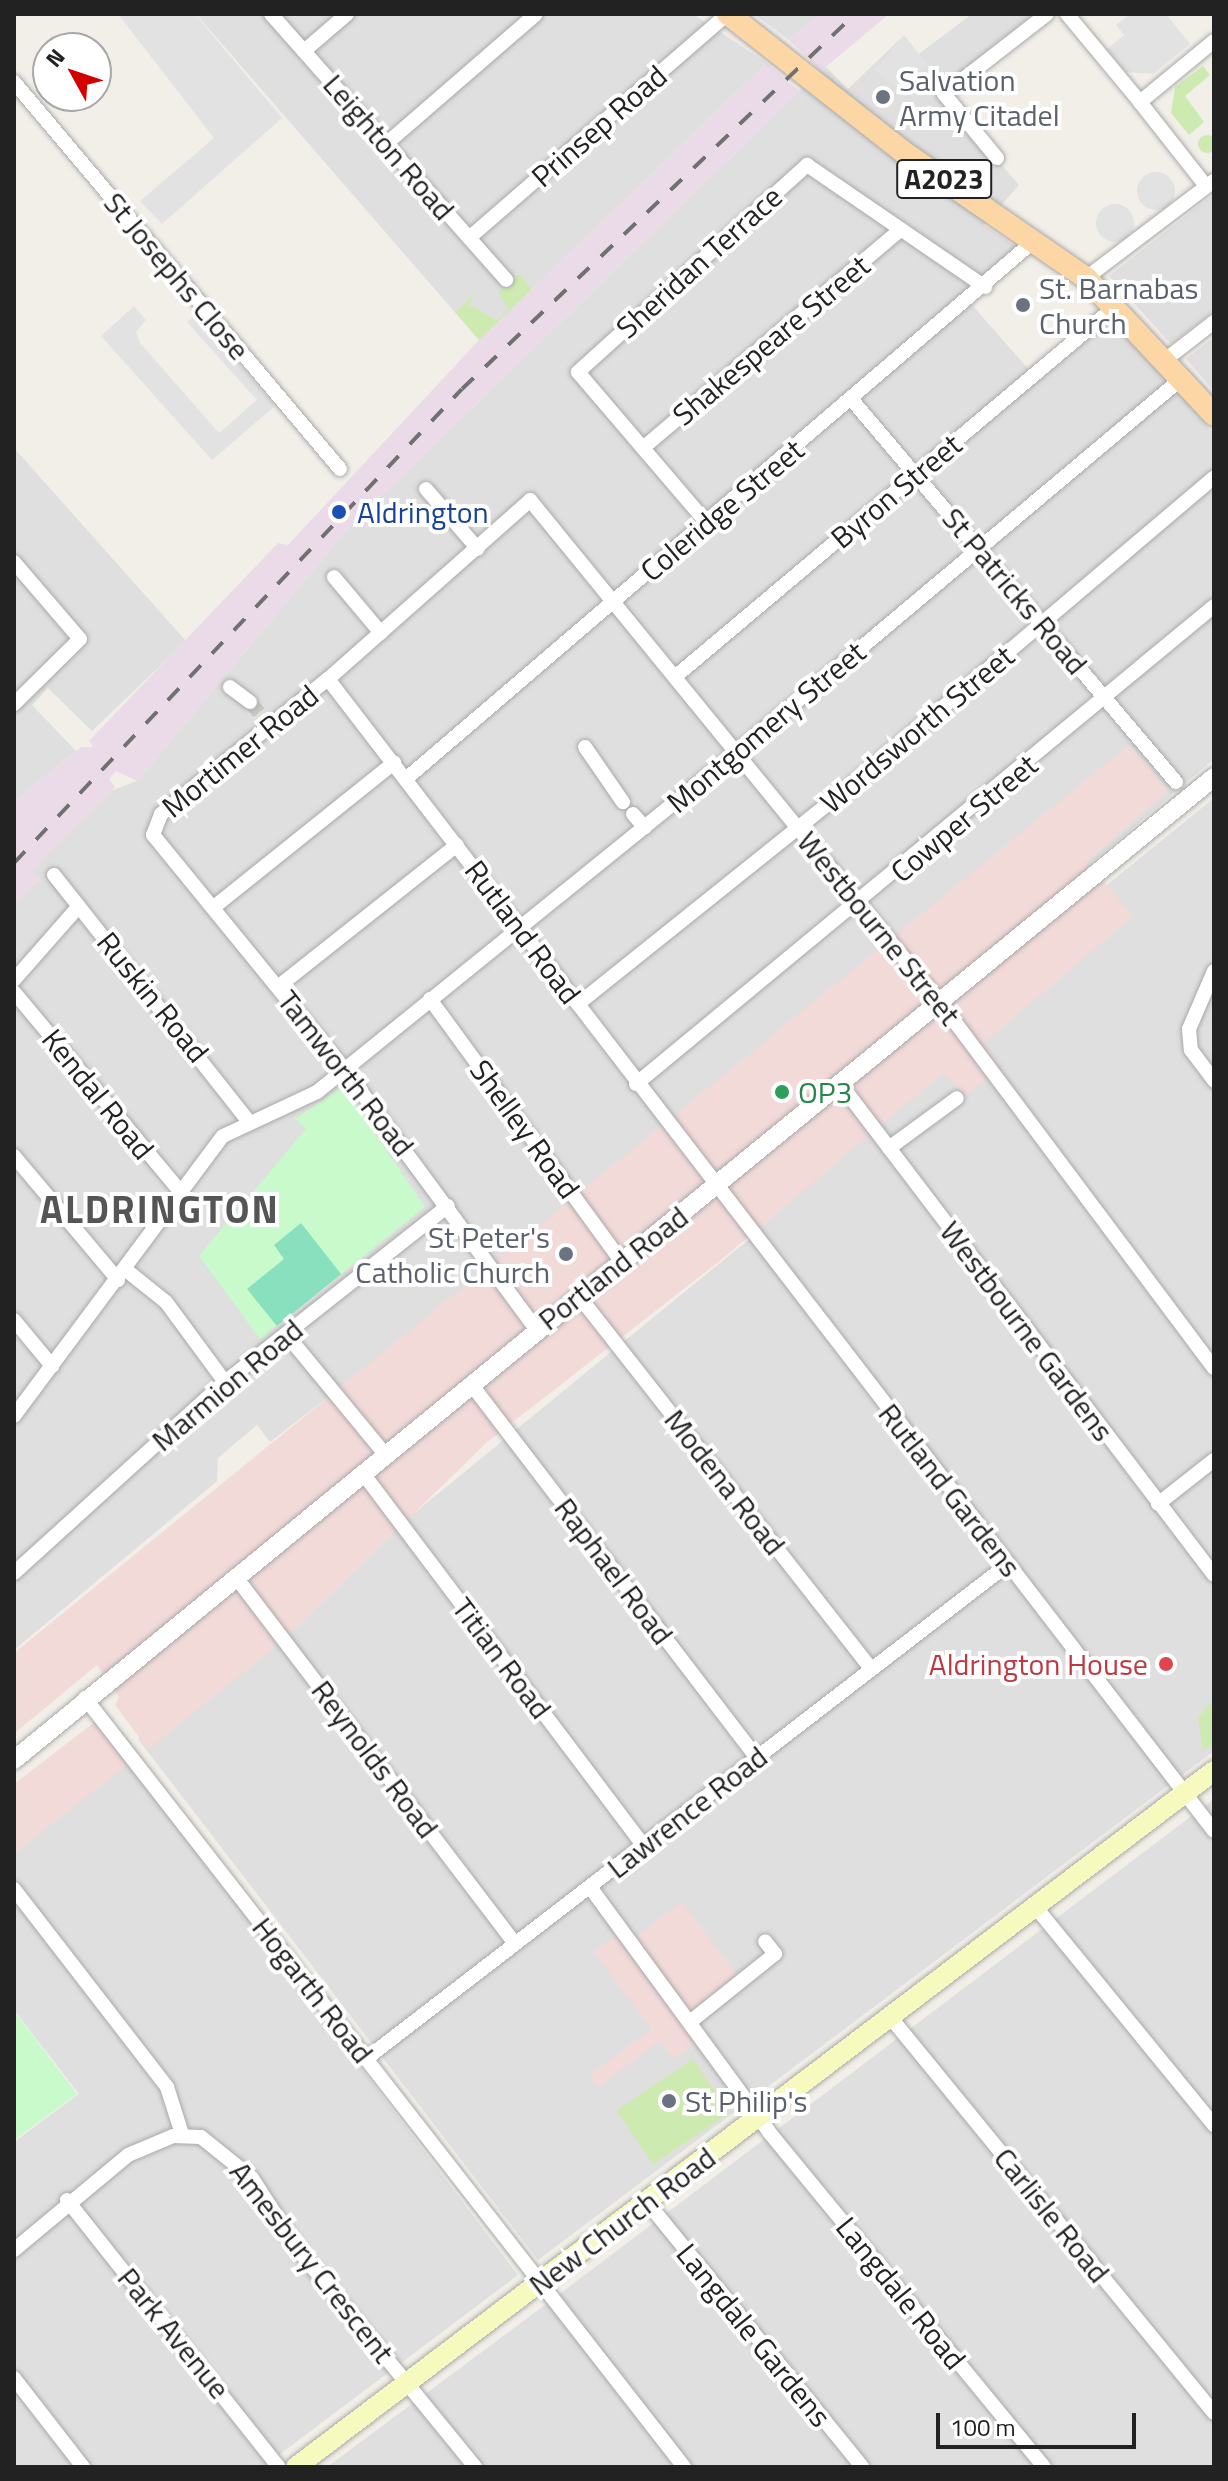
<!DOCTYPE html>
<style>
body{margin:0}
#map{position:relative;width:1228px;height:2481px;overflow:hidden;background:#f2efe9;font-family:"Titillium Web",sans-serif}
div>[style]{position:absolute}
[style*='--x']{left:calc(var(--x)*1px);top:calc(var(--y)*1px);width:calc(var(--w)*1px);rotate:calc(var(--a)*1deg)}
.residential>*{inset:0;background:#e0dfdf}
.commercial>*{inset:0;background:#f2dad9}
.industrial>*{inset:0;background:#ebdbe8}
.grass>*{inset:0;background:#cdebb0;transform-origin:0 0}
.round{border-radius:50%}
.park>*{inset:0;background:#c8facc}
.pitch>*{inset:0;background:#88e0be}
.parking>*{inset:0;background:#e2e2e2}
.minor-tunnel>*{height:14px;margin-top:-7px;transform-origin:0;background:repeating-linear-gradient(90deg,#c8c6c1 0 14px,transparent 0 21px)}
.roads{filter:drop-shadow(0 0 2px #a9a9a9) drop-shadow(0 0 2px #a9a9a9)}
.minor>*{height:14px;margin:-7px;padding:0 7px;transform-origin:7px;border-radius:7px;background:#fff}
.tertiary>*{height:18px;margin:-9px;padding:0 9px;transform-origin:9px;border-radius:9px;background:#fff}
.secondary>*{height:20px;margin:-10px;padding:0 10px;transform-origin:10px;border-radius:10px;background:#f7fabf}
.primary>*{height:22px;margin:-11px;padding:0 11px;transform-origin:11px;border-radius:11px;background:#fcd6a4}
.rail>*{height:4px;margin-top:-2px;transform-origin:0;background:repeating-linear-gradient(90deg,#707070 0 16px,transparent 0 32px)}
.dots>*{width:22px;height:22px;translate:-50% -50%;box-sizing:border-box;border:4px solid #fff;border-radius:50%}
span{translate:-50% -50%;white-space:nowrap;text-align:center;line-height:1.15;-webkit-text-stroke:8px #fff;paint-order:stroke}
.shield-label span{padding:2px 6px;background:#fff;border:2px solid;border-radius:6px;-webkit-text-stroke-width:0}
.shield-label{font-size:28px;color:#222;font-weight:700}
.worship-label{font-size:30px;color:#5b616d}
.left{translate:0 -50%;text-align:left}
.right{translate:-100% -50%;text-align:right}
.street-label{font-size:30px;color:#222}
.transit-label{font-size:30px;color:#164399}
.leisure-label{font-size:30px;color:#27864d}
.health-label{font-size:30px;color:#be3a42}
.district-label{font-size:38px;color:#555;font-weight:700;letter-spacing:2px}
.frame{position:absolute;inset:0;border:16px solid #222;pointer-events:none}
.north{position:absolute;left:32px;top:32px;width:80px;height:80px;box-sizing:border-box;background:#fff;border:2px solid #a7a7a7;border-radius:50%;rotate:310deg;font-size:22px;font-weight:700;line-height:32px;text-align:center;color:#222}
.north::after{content:'';display:block;margin:auto;width:28px;height:36px;background:#d40000;clip-path:polygon(50% 0,100% 100%,50% 72%,0 100%)}
.scale{position:absolute;left:936px;top:2413px;width:200px;height:36px;box-sizing:border-box;border:4px solid #222;border-top:0;padding-left:10px;font-size:24px;line-height:28px;white-space:nowrap;color:#222;-webkit-text-stroke:6px #fff;paint-order:stroke}
</style>
<div id="map">
<div class="residential">
<i style="clip-path:polygon(196px 14px,693px 14px,767px 63px,479px 340px)"></i>
<i style="clip-path:polygon(754px 14px,820px 14px,789px 40px)"></i>
<i style="clip-path:polygon(972px 14px,1034px 14px,937px 91px,1019px 185px,984px 225px,1016px 247px,965px 297px,1039px 381px,1114px 318px,1214px 434px,1214px 759px,941px 990px,574px 1206px,270px 1442px,257px 1425px,218px 1458px,217px 1481px,14px 1650px,14px 905px,39px 879px,31px 870px,107px 792px,137px 781px,348px 528px,799px 91px,826px 67px,848px 89px,900px 39px,916px 56px)"></i>
<i style="clip-path:polygon(1214px 194px,1214px 311px,1171px 344px,1109px 276px)"></i>
<i style="clip-path:polygon(1214px 337px,1214px 391px,1186px 359px)"></i>
<i style="clip-path:polygon(14px 448px,186px 641px,92px 731px,48px 688px,32px 705px,76px 751px,14px 802px)"></i>
<i style="clip-path:polygon(1214px 798px,1214px 1751px,538px 2260px,138px 1739px,759px 1231px,729px 1192px)"></i>
<i style="clip-path:polygon(129px 1762px,518px 2275px,263px 2467px,14px 2467px,14px 2142px,79px 2094px,14px 2010px,14px 1853px)"></i>
<i style="clip-path:polygon(1214px 1799px,1214px 2467px,327px 2467px,561px 2293px)"></i>
</div>
<div class="commercial">
<i style="clip-path:polygon(1129px 745px,1168px 790px,1087px 862px,1133px 916px,984px 1043px,1000px 1067px,964px 1096px,944px 1072px,721px 1260px,486px 1443px,285px 1639px,148px 1749px,115px 1705px,119px 1697px,97px 1665px,16px 1732px,14px 1653px)"></i>
<i style="clip-path:polygon(96px 1721px,129px 1764px,14px 1853px,14px 1784px)"></i>
<i style="clip-path:polygon(682px 1902px,743px 1983px,685px 2028px,695px 2043px,673px 2058px,660px 2041px,598px 2087px,590px 2075px,652px 2029px,594px 1952px,626px 1928px,635px 1938px)"></i>
</div>
<div class="industrial">
<i style="clip-path:polygon(820px 14px,889px 14px,821px 71px,789px 40px)"></i>
<i style="clip-path:polygon(767px 63px,799px 91px,348px 528px,137px 781px,116px 771px,109px 779px,115px 787px,31px 870px,39px 879px,14px 905px,14px 802px,81px 747px,93px 747px,89px 741px,278px 543px,288px 545px,479px 340px)"></i>
</div>
<div class="grass">
<i style="clip-path:polygon(1203px 66px,1210px 75px,1185px 96px,1204px 122px,1189px 135px,1171px 113px,1175px 87px)"></i>
<i class="round" style="left:1198px;top:135px;width:18px;height:18px"></i>
<i style="clip-path:polygon(519px 274px,532px 289px,479px 340px,455px 312px,475px 294px,469px 305px,497px 320px,509px 309px,498px 292px)"></i>
<i style="clip-path:polygon(1214px 1698px,1214px 1743px,1203px 1751px,1198px 1718px)"></i>
<i style="left:693px;top:2059px;width:65px;height:92px;rotate:56deg"></i>
</div>
<div class="park">
<i style="clip-path:polygon(343px 1087px,425px 1207px,260px 1339px,199px 1256px,306px 1129px,295px 1119px)"></i>
<i style="clip-path:polygon(14px 2011px,77px 2094px,14px 2140px)"></i>
</div>
<div class="pitch">
<i style="clip-path:polygon(301px 1223px,341px 1274px,277px 1326px,247px 1289px,284px 1259px,274px 1245px)"></i>
</div>
<div class="parking">
<i style="clip-path:polygon(118px 14px,195px 14px,282px 118px,162px 224px,140px 201px,214px 138px)"></i>
<i style="clip-path:polygon(1130px 14px,1166px 14px,1190px 44px,1153px 74px,1126px 72px,1107px 49px,1124px 35px,1116px 25px)"></i>
<i style="clip-path:polygon(904px 35px,927px 64px,902px 92px,875px 70px)"></i>
<i class="round" style="left:1137px;top:172px;width:38px;height:38px"></i>
<i class="round" style="left:1096px;top:204px;width:38px;height:38px"></i>
<i style="clip-path:polygon(134px 306px,146px 320px,136px 332px,141px 344px,219px 433px,257px 400px,187px 322px,197px 314px,275px 406px,212px 460px,101px 336px)"></i>
</div>
<div class="minor-tunnel">
<i style="--x:250;--y:702;--w:17;--a:50"></i>
</div>
<div class="roads">
<div class="minor">
<i style="--x:271;--y:14;--w:355;--a:48.5"></i>
<i style="--x:1067;--y:14;--w:114;--a:50.3"></i>
<i style="--x:304;--y:51;--w:57;--a:-40.7"></i>
<i style="--x:14;--y:82;--w:506;--a:49.89"></i>
<i style="--x:386;--y:144;--w:198;--a:-40.9"></i>
<i style="--x:997;--y:158;--w:83;--a:-129.6"></i>
<i style="--x:944;--y:94;--w:130;--a:-37.8"></i>
<i style="--x:1206;--y:186;--w:107;--a:-128.2"></i>
<i style="--x:1140;--y:102;--w:96;--a:-39.5"></i>
<i style="--x:469;--y:238;--w:342;--a:-40.9"></i>
<i style="--x:1086;--y:278;--w:161;--a:-37.2"></i>
<i style="--x:1165;--y:360;--w:62;--a:-37.8"></i>
<i style="--x:852;--y:400;--w:501;--a:49.7"></i>
<i style="--x:643;--y:448;--w:336;--a:-40.3"></i>
<i style="--x:426;--y:489;--w:79;--a:49.1"></i>
<i style="--x:706;--y:522;--w:197;--a:-130.5"></i>
<i style="--x:578;--y:372;--w:309;--a:-42.1"></i>
<i style="--x:807;--y:165;--w:216;--a:34.4"></i>
<i style="--x:14;--y:562;--w:101;--a:49.4"></i>
<i style="--x:80;--y:639;--w:93;--a:135.4"></i>
<i style="--x:334;--y:577;--w:73;--a:50"></i>
<i style="--x:676;--y:676;--w:576;--a:-40.07"></i>
<i style="--x:328;--y:679;--w:1453;--a:52.44"></i>
<i style="--x:230;--y:687;--w:25;--a:37"></i>
<i style="--x:585;--y:747;--w:67;--a:55.4"></i>
<i style="--x:407;--y:778;--w:827;--a:-40.59"></i>
<i style="--x:633;--y:814;--w:18;--a:49"></i>
<i style="--x:54;--y:875;--w:313;--a:51.7"></i>
<i style="--x:214;--y:907;--w:231;--a:-38.7"></i>
<i style="--x:1214;--y:971;--w:63;--a:113.3"></i>
<i style="--x:1189;--y:1029;--w:21;--a:85"></i>
<i style="--x:1191;--y:1050;--w:39;--a:53"></i>
<i style="--x:14;--y:980;--w:98;--a:-48.7"></i>
<i style="--x:279;--y:986;--w:227;--a:-38.4"></i>
<i style="--x:14;--y:992;--w:264;--a:50.2"></i>
<i style="--x:430;--y:999;--w:323;--a:53.9"></i>
<i style="--x:578;--y:1004;--w:349;--a:-38.7"></i>
<i style="--x:850;--y:786;--w:477;--a:-40.3"></i>
<i style="--x:636;--y:1084;--w:750;--a:-39.59"></i>
<i style="--x:842;--y:1086;--w:614;--a:52.74"></i>
<i style="--x:889;--y:1148;--w:84;--a:-36.3"></i>
<i style="--x:14;--y:1156;--w:162;--a:50"></i>
<i style="--x:126;--y:1270;--w:51;--a:38.7"></i>
<i style="--x:166;--y:1302;--w:99;--a:53.6"></i>
<i style="--x:578;--y:1295;--w:475;--a:51.9"></i>
<i style="--x:14;--y:1320;--w:60;--a:50.4"></i>
<i style="--x:536;--y:1329;--w:323;--a:-126.4"></i>
<i style="--x:344;--y:1069;--w:302;--a:-129.2"></i>
<i style="--x:153;--y:835;--w:22;--a:-69"></i>
<i style="--x:161;--y:814;--w:215;--a:-39"></i>
<i style="--x:328;--y:679;--w:270;--a:-41.5"></i>
<i style="--x:530;--y:500;--w:653;--a:50.78"></i>
<i style="--x:943;--y:1006;--w:452;--a:53.2"></i>
<i style="--x:286;--y:1334;--w:154;--a:50.5"></i>
<i style="--x:471;--y:1384;--w:471;--a:52.6"></i>
<i style="--x:14;--y:1416;--w:349;--a:-53.3"></i>
<i style="--x:223;--y:1136;--w:104;--a:-25.1"></i>
<i style="--x:317;--y:1092;--w:540;--a:-38.99"></i>
<i style="--x:737;--y:752;--w:580;--a:-40.03"></i>
<i style="--x:362;--y:1472;--w:467;--a:53"></i>
<i style="--x:1158;--y:1504;--w:71;--a:-38.2"></i>
<i style="--x:14;--y:1573;--w:285;--a:-42.2"></i>
<i style="--x:225;--y:1382;--w:284;--a:-38.3"></i>
<i style="--x:235;--y:1576;--w:462;--a:52.7"></i>
<i style="--x:85;--y:1698;--w:975;--a:52.08"></i>
<i style="--x:590;--y:1887;--w:303;--a:53.8"></i>
<i style="--x:769;--y:2132;--w:433;--a:50.6"></i>
<i style="--x:14;--y:1889;--w:250;--a:52.3"></i>
<i style="--x:167;--y:2087;--w:49;--a:72.3"></i>
<i style="--x:1033;--y:1904;--w:286;--a:50.7"></i>
<i style="--x:891;--y:2018;--w:510;--a:50.73"></i>
<i style="--x:690;--y:2022;--w:109;--a:-38.7"></i>
<i style="--x:775;--y:1954;--w:16;--a:-128"></i>
<i style="--x:367;--y:2058;--w:808;--a:-37.61"></i>
<i style="--x:67;--y:2200;--w:341;--a:51.6"></i>
<i style="--x:647;--y:2202;--w:341;--a:50.9"></i>
<i style="--x:14;--y:2250;--w:148;--a:-39.8"></i>
<i style="--x:128;--y:2155;--w:49;--a:-22.9"></i>
<i style="--x:173;--y:2136;--w:28;--a:2"></i>
<i style="--x:201;--y:2137;--w:65;--a:38.8"></i>
<i style="--x:252;--y:2178;--w:87;--a:57.2"></i>
<i style="--x:299;--y:2251;--w:279;--a:50.8"></i>
<i style="--x:14;--y:2378;--w:113;--a:52.2"></i>
</div>
<div class="tertiary">
<i style="--x:14;--y:1760;--w:1551;--a:-39.32"></i>
</div>
<div class="secondary">
<i style="--x:296;--y:2467;--w:1152;--a:-37.17"></i>
</div>
<div class="primary">
<i style="--x:728;--y:14;--w:221;--a:38.2"></i>
<i style="--x:902;--y:151;--w:224;--a:34.6"></i>
<i style="--x:1086;--y:278;--w:187;--a:46.9"></i>
</div>
</div>
<div class="rail">
<i style="--x:14;--y:863;--w:652;--a:-46.62"></i>
<i style="--x:462;--y:389;--w:543;--a:-43.66"></i>
</div>
<div class="dots">
<i style="left:883px;top:97px;background:#6b7280"></i>
<i style="left:1023px;top:305px;background:#6b7280"></i>
<i style="left:339px;top:512px;background:#1a4fb4"></i>
<i style="left:782px;top:1092px;background:#2e9e5b"></i>
<i style="left:566px;top:1254px;background:#6b7280"></i>
<i style="left:1166px;top:1664px;background:#e0444e"></i>
<i style="left:669px;top:2101px;background:#6b7280"></i>
</div>
<div class="shield-label">
<span style="left:944px;top:179px">A2023</span>
</div>
<div class="worship-label">
<span class="left" style="left:899px;top:97px">Salvation<br>Army Citadel</span>
<span class="left" style="left:1039px;top:305px">St. Barnabas<br>Church</span>
<span class="right" style="left:550px;top:1254px">St Peter's<br>Catholic Church</span>
<span class="left" style="left:685px;top:2101px">St Philip's</span>
</div>
<div class="street-label">
<span style="left:599px;top:126px;rotate:-41deg">Prinsep Road</span>
<span style="left:389px;top:147px;rotate:49deg">Leighton Road</span>
<span style="left:699px;top:262px;rotate:-42deg">Sheridan Terrace</span>
<span style="left:177px;top:276px;rotate:50deg">St Josephs Close</span>
<span style="left:771px;top:340px;rotate:-40deg">Shakespeare Street</span>
<span style="left:896px;top:491px;rotate:-40deg">Byron Street</span>
<span style="left:722px;top:510px;rotate:-40deg">Coleridge Street</span>
<span style="left:1015px;top:591px;rotate:50deg">St Patricks Road</span>
<span style="left:766px;top:727px;rotate:-40deg">Montgomery Street</span>
<span style="left:917px;top:729px;rotate:-40deg">Wordsworth Street</span>
<span style="left:240px;top:751px;rotate:-39deg">Mortimer Road</span>
<span style="left:964px;top:818px;rotate:-40deg">Cowper Street</span>
<span style="left:879px;top:928px;rotate:51deg">Westbourne Street</span>
<span style="left:523px;top:932px;rotate:53deg">Rutland Road</span>
<span style="left:153px;top:997px;rotate:51deg">Ruskin Road</span>
<span style="left:346px;top:1073px;rotate:52deg">Tamworth Road</span>
<span style="left:98px;top:1094px;rotate:51deg">Kendal Road</span>
<span style="left:525px;top:1129px;rotate:54deg">Shelley Road</span>
<span style="left:613px;top:1268px;rotate:-38deg">Portland Road</span>
<span style="left:1027px;top:1331px;rotate:53deg">Westbourne Gardens</span>
<span style="left:227px;top:1385px;rotate:-40deg">Marmion Road</span>
<span style="left:725px;top:1482px;rotate:52deg">Modena Road</span>
<span style="left:950px;top:1490px;rotate:52deg">Rutland Gardens</span>
<span style="left:614px;top:1571px;rotate:53deg">Raphael Road</span>
<span style="left:502px;top:1658px;rotate:53deg">Titian Road</span>
<span style="left:375px;top:1759px;rotate:53deg">Reynolds Road</span>
<span style="left:687px;top:1812px;rotate:-38deg">Lawrence Road</span>
<span style="left:313px;top:1990px;rotate:52deg">Hogarth Road</span>
<span style="left:1052px;top:2215px;rotate:51deg">Carlisle Road</span>
<span style="left:622px;top:2221px;rotate:-37deg">New Church Road</span>
<span style="left:312px;top:2262px;rotate:52deg">Amesbury Crescent</span>
<span style="left:901px;top:2293px;rotate:51deg">Langdale Road</span>
<span style="left:174px;top:2333px;rotate:51deg">Park Avenue</span>
<span style="left:754px;top:2335px;rotate:51deg">Langdale Gardens</span>
</div>
<div class="transit-label">
<span class="left" style="left:357px;top:512px">Aldrington</span>
</div>
<div class="leisure-label">
<span class="left" style="left:798px;top:1092px">OP3</span>
</div>
<div class="health-label">
<span class="right" style="left:1148px;top:1664px">Aldrington House</span>
</div>
<div class="district-label">
<span style="left:160px;top:1210px">ALDRINGTON</span>
</div>
<div class="frame"></div>
<div class="north">N</div>
<div class="scale">100 m</div>
</div>
